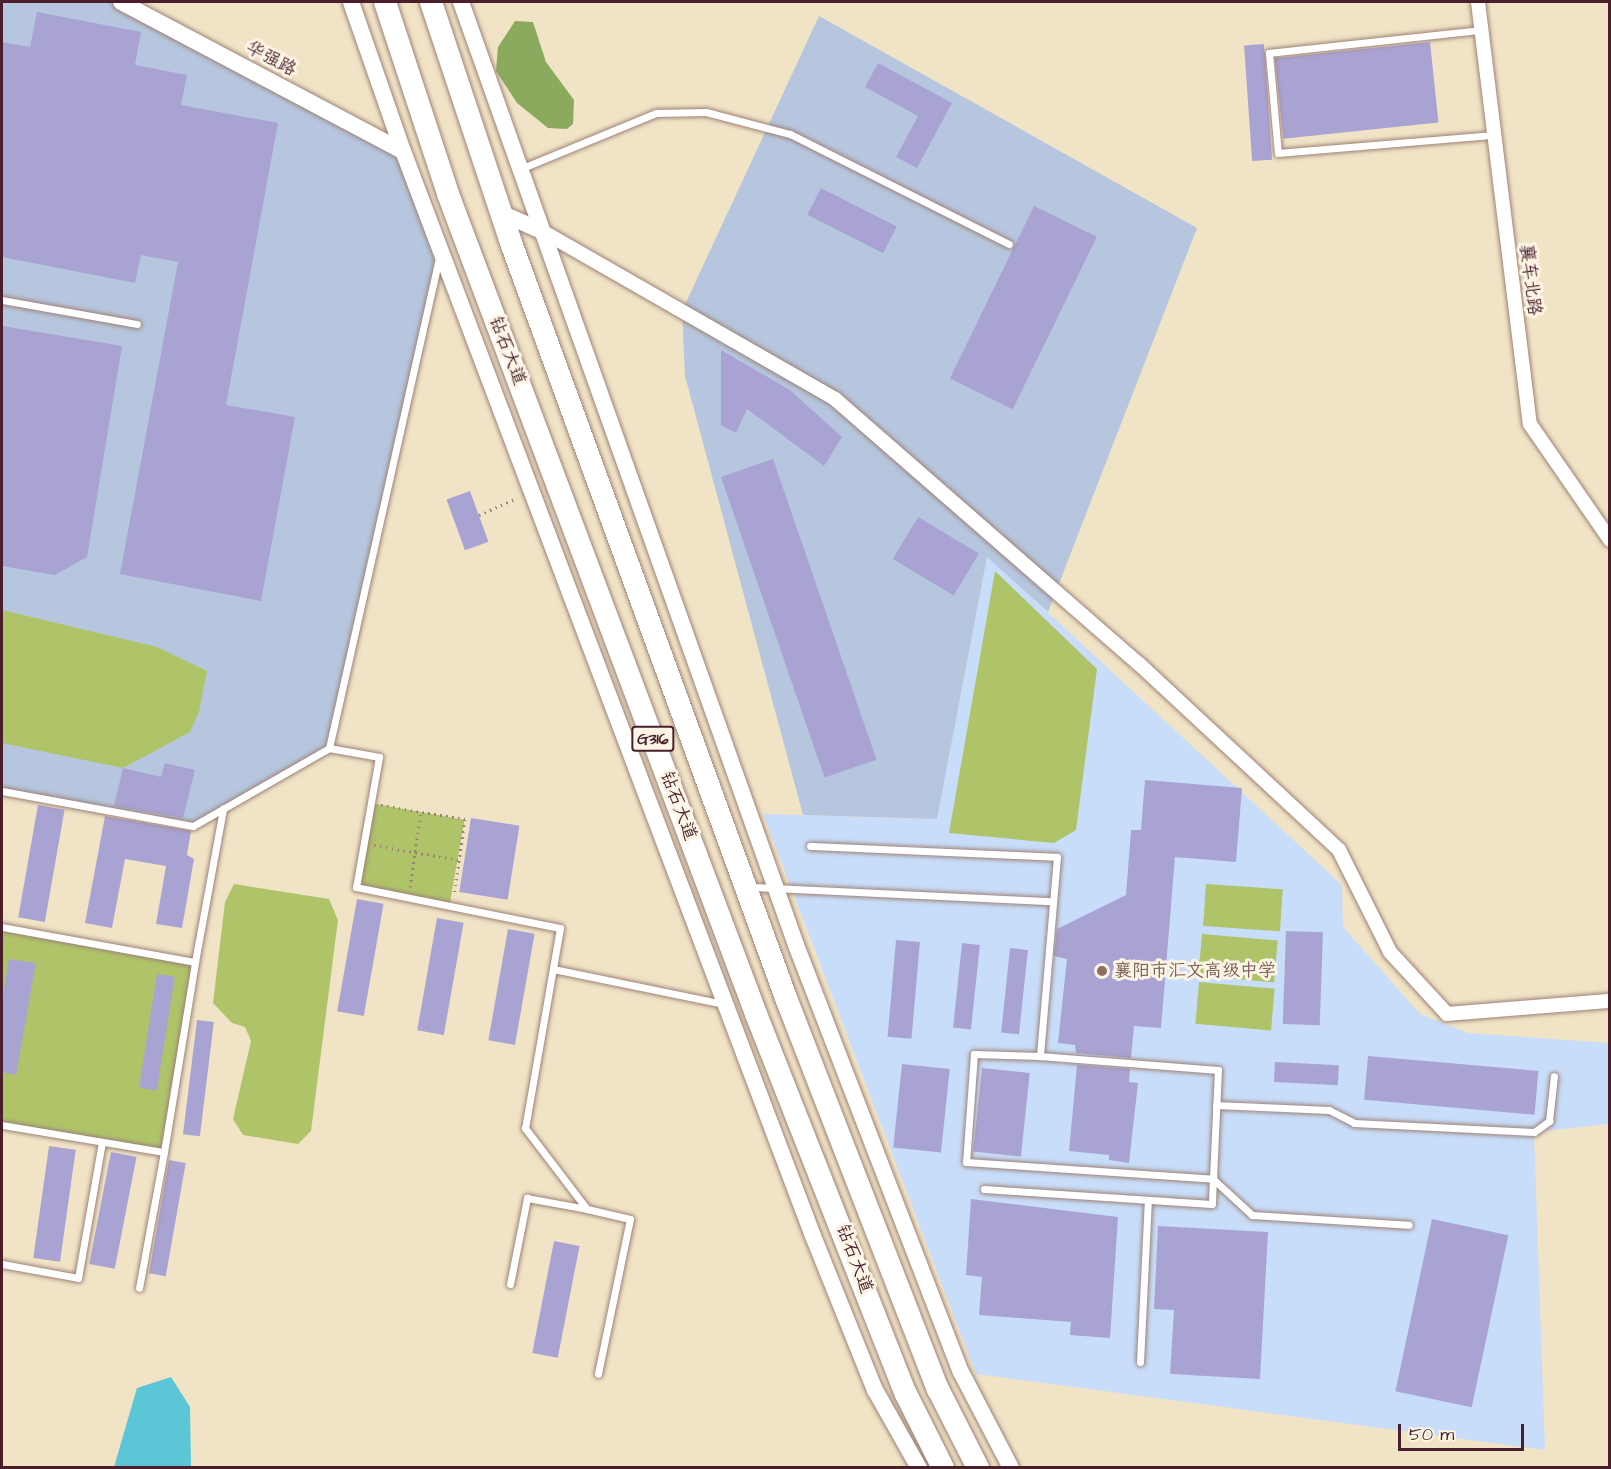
<!DOCTYPE html>
<meta charset="utf-8">
<style>
body{margin:0}
#map{position:relative;width:1611px;height:1469px;overflow:hidden;background:#f1e4c6;font-family:"Architects Daughter","LXGW WenKai TC",sans-serif}
div>[style]{position:absolute}
[style*='--x']{left:calc(var(--x)*1px);top:calc(var(--y)*1px);width:calc(var(--w)*1px);rotate:calc(var(--a)*1deg)}
.built>*{inset:0;background:#c8ddf9}
.industrial>*{inset:0;background:#b6c6de}
.green>*{inset:0;background:#afc469;transform-origin:0 0}
.forest>*{inset:0;background:#8baa5d}
.water>*{inset:0;background:#5bc6d5}
.building>*{inset:0;background:#a9a3d3;transform-origin:0 0}
.path>*{height:3px;margin-top:-1.5px;transform-origin:0;background:repeating-linear-gradient(90deg,#9e8278 0 1.5px,transparent 0 6px)}
.roads{filter:drop-shadow(0 0 2px #9e8278) drop-shadow(0 0 2px #9e8278)}
.service>*{height:7px;margin:-3.5px;padding:0 3.5px;transform-origin:3.5px;border-radius:3.5px;background:#fff}
.minor>*{height:14px;margin:-7px;padding:0 7px;transform-origin:7px;border-radius:7px;background:#fff}
.tertiary>*{height:16px;margin:-8px;padding:0 8px;transform-origin:8px;border-radius:8px;background:#fff}
.trunk>*{height:22px;margin:-11px;padding:0 11px;transform-origin:11px;border-radius:11px;background:#fff}
.dots>*{width:16px;height:16px;translate:-50% -50%;box-sizing:border-box;border:3px solid #fcf5e5;border-radius:50%}
span{translate:-50% -50%;white-space:nowrap;text-align:center;line-height:1.15;-webkit-text-stroke:6px #fcf5e5;paint-order:stroke}
.shield-label span{padding:2px 4px;background:#fcf5e5;border:2px solid;border-radius:4px;-webkit-text-stroke-width:0}
.shield-label{font-size:16px;color:#4a1f2b;font-weight:700}
.street-label{font-size:18px;color:#4a1f2b}
.education-label{font-size:18px;color:#785e54}
.left{translate:0 -50%;text-align:left}
.frame{position:absolute;inset:0;border:3px solid #4a1f2b;pointer-events:none}
.scale{position:absolute;left:1398px;top:1424px;width:126px;height:27px;box-sizing:border-box;border:3px solid #4a1f2b;border-top:0;padding-left:8px;font-size:18px;line-height:21px;white-space:nowrap;color:#4a1f2b;-webkit-text-stroke:4px #fcf5e5;paint-order:stroke}
</style>
<div id="map">
<div class="built">
<i style="clip-path:polygon(987px 556px,1342px 885px,1343px 927px,1420px 1014px,1468px 1033px,1609px 1043px,1609px 1124px,1534px 1132px,1545px 1450px,976px 1374px,763px 814px,937px 819px)"></i>
</div>
<div class="industrial">
<i style="clip-path:polygon(2px 2px,121px 2px,403px 151px,440px 249px,329px 748px,193px 826px,2px 791px)"></i>
<i style="clip-path:polygon(819px 16px,1197px 228px,1048px 612px,987px 557px,937px 819px,803px 815px,685px 376px,682px 311px)"></i>
</div>
<div class="green">
<i style="clip-path:polygon(995px 571px,1097px 669px,1076px 830px,1054px 843px,949px 833px)"></i>
<i style="clip-path:polygon(2px 610px,157px 647px,207px 671px,199px 712px,190px 732px,123px 768px,2px 743px)"></i>
<i style="left:370px;top:803px;width:96px;height:85px;rotate:10deg"></i>
<i style="clip-path:polygon(234px 884px,329px 899px,338px 920px,311px 1131px,298px 1144px,243px 1135px,233px 1119px,251px 1041px,245px 1027px,232px 1023px,213px 1003px,225px 902px)"></i>
<i style="left:1206px;top:884px;width:77px;height:42px;rotate:4deg"></i>
<i style="clip-path:polygon(2px 927px,195px 962px,164px 1152px,2px 1124px)"></i>
<i style="left:1202px;top:934px;width:76px;height:42px;rotate:5deg"></i>
<i style="left:1199px;top:982px;width:76px;height:42px;rotate:5deg"></i>
</div>
<div class="forest">
<i style="clip-path:polygon(515px 21px,533px 22px,546px 62px,574px 100px,573px 124px,567px 129px,548px 128px,517px 103px,496px 71px,498px 47px)"></i>
</div>
<div class="water">
<i style="clip-path:polygon(171px 1377px,190px 1407px,191px 1467px,114px 1467px,137px 1388px)"></i>
</div>
<div class="building">
<i style="clip-path:polygon(37px 12px,141px 32px,135px 65px,187px 75px,181px 105px,278px 123px,226px 405px,295px 417px,261px 601px,120px 574px,178px 262px,141px 255px,135px 283px,2px 257px,2px 42px,30px 47px)"></i>
<i style="left:1430px;top:42px;width:81px;height:156px;rotate:84deg"></i>
<i style="left:1264px;top:44px;width:116px;height:20px;rotate:86deg"></i>
<i style="clip-path:polygon(878px 63px,952px 103px,917px 168px,896px 157px,918px 116px,865px 87px)"></i>
<i style="left:821px;top:188px;width:85px;height:30px;rotate:27deg"></i>
<i style="left:1034px;top:206px;width:70px;height:192px;rotate:26deg"></i>
<i style="clip-path:polygon(2px 326px,122px 346px,87px 557px,55px 575px,2px 566px)"></i>
<i style="clip-path:polygon(721px 350px,790px 390px,842px 437px,824px 466px,747px 409px,736px 433px,721px 425px)"></i>
<i style="left:773px;top:459px;width:318px;height:55px;rotate:71deg"></i>
<i style="left:470px;top:491px;width:54px;height:25px;rotate:70deg"></i>
<i style="left:918px;top:517px;width:71px;height:49px;rotate:31deg"></i>
<i style="clip-path:polygon(165px 763px,195px 770px,183px 818px,114px 806px,123px 768px,161px 777px)"></i>
<i style="clip-path:polygon(1145px 780px,1242px 788px,1236px 862px,1175px 857px,1161px 1028px,1134px 1026px,1131px 1058px,1076px 1053px,1075px 1045px,1058px 1043px,1067px 959px,1054px 956px,1057px 929px,1126px 895px,1131px 830px,1141px 830px)"></i>
<i style="left:38px;top:805px;width:27px;height:114px;rotate:10deg"></i>
<i style="clip-path:polygon(105px 816px,191px 831px,187px 855px,194px 859px,182px 928px,156px 924px,166px 866px,125px 859px,112px 928px,85px 923px)"></i>
<i style="left:471px;top:818px;width:49px;height:75px;rotate:9deg"></i>
<i style="left:357px;top:899px;width:27px;height:114px;rotate:10deg"></i>
<i style="left:437px;top:918px;width:27px;height:114px;rotate:10deg"></i>
<i style="left:508px;top:929px;width:27px;height:113px;rotate:10deg"></i>
<i style="left:1286px;top:931px;width:37px;height:93px;rotate:2deg"></i>
<i style="left:896px;top:940px;width:24px;height:97px;rotate:5deg"></i>
<i style="left:962px;top:943px;width:18px;height:85px;rotate:6deg"></i>
<i style="left:1010px;top:948px;width:18px;height:85px;rotate:6deg"></i>
<i style="clip-path:polygon(9px 959px,36px 963px,16px 1075px,2px 1072px,2px 1003px)"></i>
<i style="left:157px;top:974px;width:18px;height:115px;rotate:9deg"></i>
<i style="left:197px;top:1020px;width:17px;height:115px;rotate:7deg"></i>
<i style="left:1368px;top:1056px;width:171px;height:44px;rotate:5deg"></i>
<i style="left:1275px;top:1062px;width:64px;height:20px;rotate:3deg"></i>
<i style="left:902px;top:1064px;width:48px;height:84px;rotate:6deg"></i>
<i style="clip-path:polygon(1077px 1065px,1130px 1069px,1129px 1082px,1138px 1083px,1129px 1163px,1109px 1160px,1109px 1155px,1069px 1151px)"></i>
<i style="left:982px;top:1068px;width:48px;height:84px;rotate:6deg"></i>
<i style="left:49px;top:1146px;width:27px;height:113px;rotate:8deg"></i>
<i style="left:111px;top:1152px;width:26px;height:114px;rotate:11deg"></i>
<i style="left:169px;top:1160px;width:17px;height:115px;rotate:10deg"></i>
<i style="clip-path:polygon(971px 1199px,1118px 1217px,1110px 1338px,1070px 1335px,1071px 1322px,979px 1315px,982px 1277px,966px 1275px)"></i>
<i style="left:1432px;top:1219px;width:78px;height:176px;rotate:12deg"></i>
<i style="clip-path:polygon(1158px 1226px,1268px 1232px,1260px 1379px,1170px 1374px,1174px 1310px,1154px 1309px)"></i>
<i style="left:554px;top:1241px;width:26px;height:114px;rotate:11deg"></i>
</div>
<div class="path">
<i style="--x:479;--y:515;--w:42;--a:-24.1"></i>
<i style="--x:381;--y:805;--w:85;--a:9.5"></i>
<i style="--x:465;--y:819;--w:77;--a:98.2"></i>
<i style="--x:374;--y:845;--w:86;--a:10"></i>
<i style="--x:410;--y:887;--w:76;--a:-81.7"></i>
</div>
<div class="roads">
<div class="service">
<i style="--x:1480;--y:30;--w:212;--a:173.8"></i>
<i style="--x:1269;--y:53;--w:100;--a:84.9"></i>
<i style="--x:1278;--y:153;--w:216;--a:-4.8"></i>
<i style="--x:520;--y:169;--w:147;--a:-22.4"></i>
<i style="--x:656;--y:113;--w:50;--a:-1.1"></i>
<i style="--x:706;--y:112;--w:87;--a:14.7"></i>
<i style="--x:790;--y:134;--w:245;--a:26.7"></i>
<i style="--x:2;--y:300;--w:137;--a:10.1"></i>
<i style="--x:329;--y:748;--w:51;--a:10.2"></i>
<i style="--x:379;--y:757;--w:132;--a:100"></i>
<i style="--x:356;--y:887;--w:208;--a:11.4"></i>
<i style="--x:560;--y:928;--w:203;--a:99.9"></i>
<i style="--x:525;--y:1128;--w:102;--a:52.6"></i>
<i style="--x:587;--y:1209;--w:44;--a:13.1"></i>
<i style="--x:630;--y:1219;--w:158;--a:101.7"></i>
<i style="--x:2;--y:791;--w:194;--a:10.4"></i>
<i style="--x:193;--y:826;--w:157;--a:-29.8"></i>
<i style="--x:329;--y:748;--w:502;--a:-77.35"></i>
<i style="--x:810;--y:846;--w:247;--a:2.5"></i>
<i style="--x:1057;--y:857;--w:200;--a:94.9"></i>
<i style="--x:1040;--y:1056;--w:66;--a:-178.3"></i>
<i style="--x:974;--y:1054;--w:108;--a:94.2"></i>
<i style="--x:966;--y:1162;--w:248;--a:3.9"></i>
<i style="--x:1213;--y:1179;--w:109;--a:-87.4"></i>
<i style="--x:1218;--y:1070;--w:179;--a:-175.5"></i>
<i style="--x:751;--y:887;--w:302;--a:2.7"></i>
<i style="--x:2;--y:927;--w:196;--a:10.3"></i>
<i style="--x:195;--y:962;--w:156;--a:-79.6"></i>
<i style="--x:553;--y:969;--w:175;--a:11.6"></i>
<i style="--x:1216;--y:1105;--w:113;--a:2.5"></i>
<i style="--x:1329;--y:1110;--w:28;--a:27"></i>
<i style="--x:1354;--y:1123;--w:180;--a:2.9"></i>
<i style="--x:1534;--y:1132;--w:19;--a:-36"></i>
<i style="--x:1549;--y:1121;--w:45;--a:-83.7"></i>
<i style="--x:2;--y:1125;--w:164;--a:9.5"></i>
<i style="--x:164;--y:1152;--w:138;--a:100.4"></i>
<i style="--x:164;--y:1152;--w:193;--a:-80.7"></i>
<i style="--x:1213;--y:1179;--w:53;--a:42.7"></i>
<i style="--x:1252;--y:1215;--w:157;--a:3.6"></i>
<i style="--x:984;--y:1189;--w:228;--a:3.8"></i>
<i style="--x:1212;--y:1204;--w:25;--a:-88"></i>
<i style="--x:2;--y:1264;--w:77;--a:10.4"></i>
<i style="--x:78;--y:1278;--w:138;--a:-80"></i>
<i style="--x:510;--y:1284;--w:88;--a:-78.8"></i>
<i style="--x:527;--y:1198;--w:61;--a:10.4"></i>
<i style="--x:1140;--y:1362;--w:162;--a:-87.2"></i>
</div>
<div class="minor">
<i style="--x:1478;--y:2;--w:425;--a:83"></i>
<i style="--x:1530;--y:424;--w:141;--a:55.4"></i>
<i style="--x:542;--y:231;--w:338;--a:29.8"></i>
<i style="--x:835;--y:399;--w:403;--a:41.1"></i>
<i style="--x:1139;--y:664;--w:273;--a:42.9"></i>
<i style="--x:1339;--y:850;--w:114;--a:63.4"></i>
<i style="--x:1390;--y:952;--w:84;--a:47.4"></i>
<i style="--x:1447;--y:1014;--w:164;--a:-4.6"></i>
</div>
<div class="tertiary">
<i style="--x:121;--y:2;--w:319;--a:27.9"></i>
<i style="--x:351;--y:2;--w:158;--a:70.8"></i>
<i style="--x:403;--y:151;--w:1160;--a:69.3"></i>
<i style="--x:813;--y:1236;--w:166;--a:68.1"></i>
<i style="--x:875;--y:1390;--w:90;--a:60.6"></i>
<i style="--x:461;--y:2;--w:1001;--a:70.44"></i>
<i style="--x:796;--y:945;--w:458;--a:68.9"></i>
<i style="--x:961;--y:1372;--w:108;--a:62.5"></i>
<i style="--x:501;--y:213;--w:45;--a:23.7"></i>
</div>
<div class="trunk">
<i style="--x:385;--y:2;--w:202;--a:71.8"></i>
<i style="--x:448;--y:194;--w:876;--a:69.41"></i>
<i style="--x:756;--y:1014;--w:409;--a:68.5"></i>
<i style="--x:906;--y:1394;--w:83;--a:63.4"></i>
<i style="--x:431;--y:2;--w:251;--a:71.6"></i>
<i style="--x:510;--y:240;--w:807;--a:69.99"></i>
<i style="--x:786;--y:998;--w:420;--a:68.8"></i>
<i style="--x:938;--y:1389;--w:89;--a:63.1"></i>
</div>
</div>
<div class="dots">
<i style="left:1102px;top:971px;background:#8d6e63"></i>
</div>
<div class="shield-label">
<span style="left:653px;top:739px">G316</span>
</div>
<div class="street-label">
<span style="left:271px;top:59px;rotate:28deg">华强路</span>
<span style="left:1530px;top:280px;rotate:83deg">襄车北路</span>
<span style="left:507px;top:351px;rotate:69deg">钻石大道</span>
<span style="left:678px;top:806px;rotate:69deg">钻石大道</span>
<span style="left:854px;top:1259px;rotate:69deg">钻石大道</span>
</div>
<div class="education-label">
<span class="left" style="left:1114px;top:971px">襄阳市汇文高级中学</span>
</div>
<div class="frame"></div>
<div class="scale">50 m</div>
</div>
